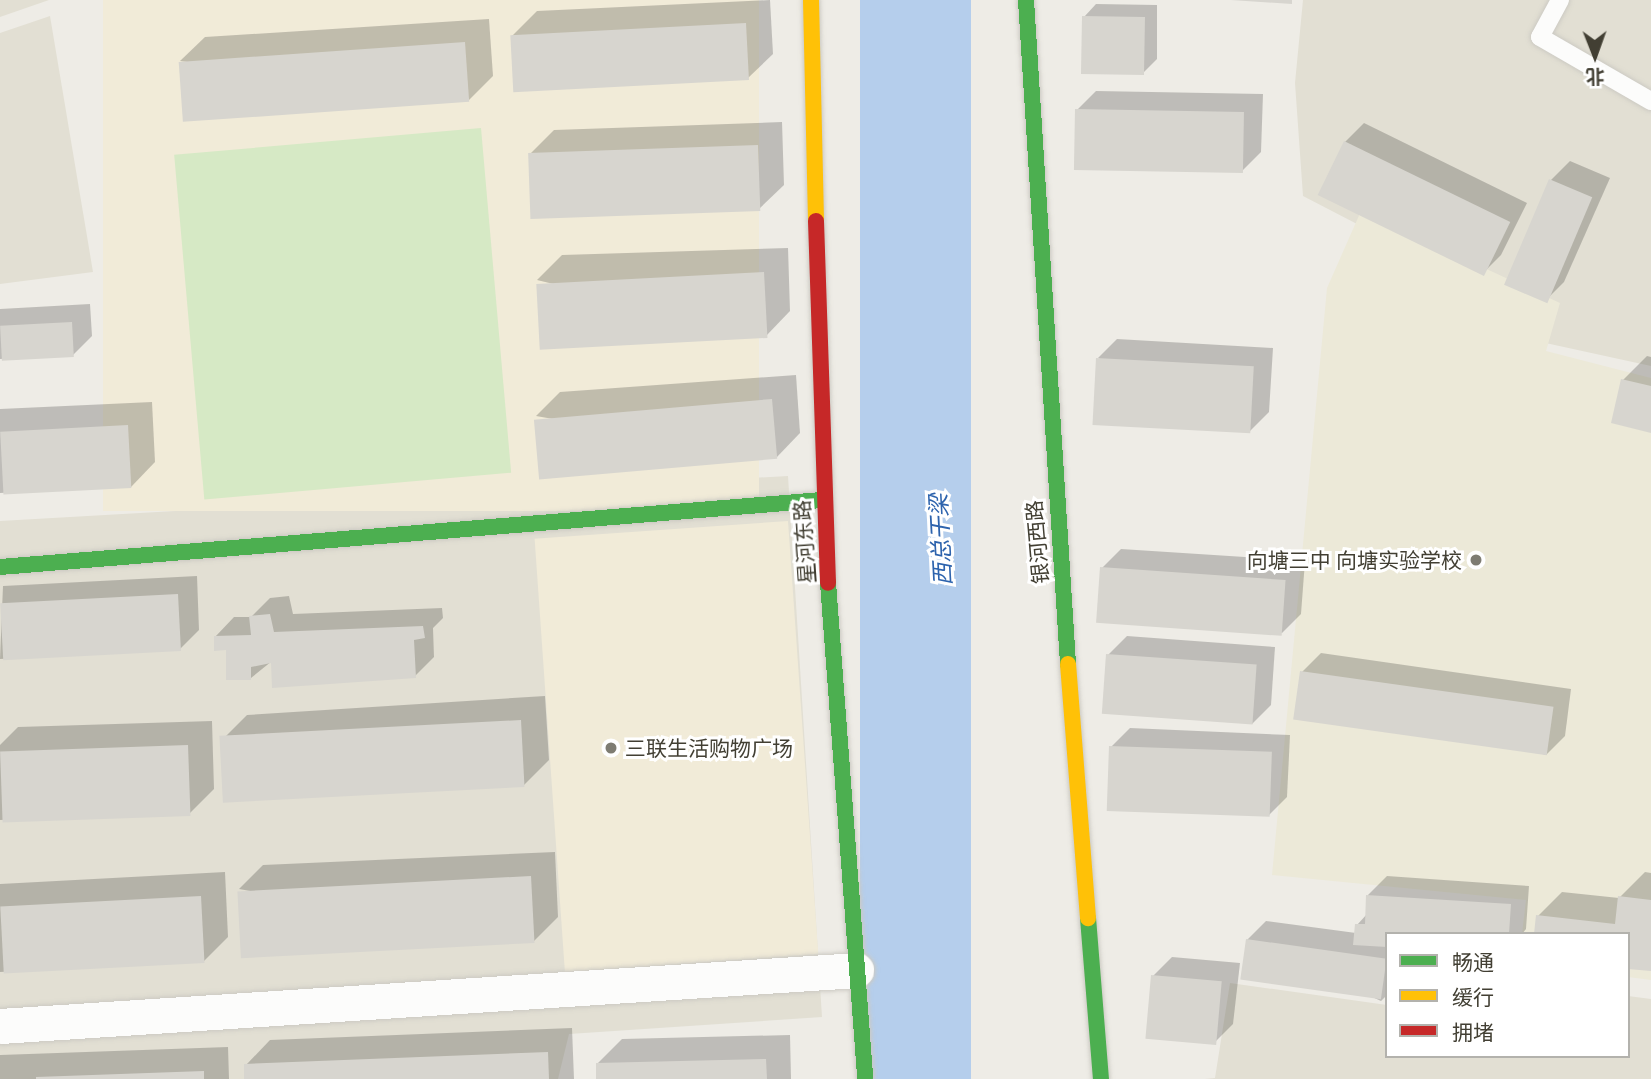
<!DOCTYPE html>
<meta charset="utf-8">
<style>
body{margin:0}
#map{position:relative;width:1651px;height:1079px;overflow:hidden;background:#eeece6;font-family:"Golos Text","Noto Sans SC",sans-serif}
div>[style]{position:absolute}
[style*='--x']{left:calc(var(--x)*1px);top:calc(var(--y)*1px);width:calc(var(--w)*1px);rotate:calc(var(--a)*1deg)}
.residential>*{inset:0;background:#e2dfd3}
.commercial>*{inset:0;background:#f1ebd8;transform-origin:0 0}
.education>*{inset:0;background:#ece9d8}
.green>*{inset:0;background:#d6e9c5;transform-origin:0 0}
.water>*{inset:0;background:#b5ceec;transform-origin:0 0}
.shadow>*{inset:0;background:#0003}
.building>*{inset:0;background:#d7d5cf;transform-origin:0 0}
.roads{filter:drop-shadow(0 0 2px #cccac3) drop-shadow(0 0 2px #cccac3)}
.lane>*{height:18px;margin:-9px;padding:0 9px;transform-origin:9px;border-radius:9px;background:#fcfcfb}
.street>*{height:35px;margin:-17.5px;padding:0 17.5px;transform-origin:17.5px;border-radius:17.5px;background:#fcfcfb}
.fast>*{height:16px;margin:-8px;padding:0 8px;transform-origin:8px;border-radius:8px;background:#4caf50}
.slow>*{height:16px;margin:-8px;padding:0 8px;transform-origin:8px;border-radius:8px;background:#ffc107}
.jam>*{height:16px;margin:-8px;padding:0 8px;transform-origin:8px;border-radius:8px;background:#c62828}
.dots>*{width:19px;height:19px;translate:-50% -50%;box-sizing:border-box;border:4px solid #fff;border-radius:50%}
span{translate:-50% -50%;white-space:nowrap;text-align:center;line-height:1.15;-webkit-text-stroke:6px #fff;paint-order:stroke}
.street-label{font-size:21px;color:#423f33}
.poi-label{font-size:21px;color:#423f33}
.right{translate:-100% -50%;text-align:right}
.left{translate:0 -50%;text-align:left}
.water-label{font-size:23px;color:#2d63ad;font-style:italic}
.legend{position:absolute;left:1385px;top:932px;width:245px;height:126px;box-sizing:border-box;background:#fff;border:2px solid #b3b2ad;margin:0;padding:9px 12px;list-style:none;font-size:21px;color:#423f33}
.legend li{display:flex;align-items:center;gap:14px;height:35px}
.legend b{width:35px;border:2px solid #b3b2ad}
.north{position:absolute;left:1560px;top:21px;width:70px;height:70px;-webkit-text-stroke:5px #fff;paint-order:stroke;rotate:179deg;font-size:19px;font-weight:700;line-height:28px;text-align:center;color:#423f33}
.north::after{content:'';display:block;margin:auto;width:24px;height:32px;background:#423f33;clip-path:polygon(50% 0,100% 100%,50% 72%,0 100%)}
</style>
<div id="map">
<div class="residential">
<i style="clip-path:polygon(0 0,49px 0,0 17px)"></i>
<i style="clip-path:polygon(1303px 0,1651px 0,1651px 366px,1541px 342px,1548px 323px,1303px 196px,1295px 83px)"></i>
<i style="clip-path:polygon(50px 16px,93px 272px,0 284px,0 33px)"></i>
<i style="clip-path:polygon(788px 476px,822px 1017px,569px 1034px,558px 1079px,0 1079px,0 521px)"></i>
<i style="clip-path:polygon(1230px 983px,1387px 1005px,1387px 1056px,1628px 1056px,1628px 996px,1651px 999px,1651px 1079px,1205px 1079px,1215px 1078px)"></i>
</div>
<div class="commercial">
<i style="left:103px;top:0;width:656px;height:511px"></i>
<i style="left:788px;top:521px;width:434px;height:254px;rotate:86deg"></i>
</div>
<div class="education">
<i style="clip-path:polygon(1361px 211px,1560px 303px,1546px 351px,1651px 378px,1651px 980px,1628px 977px,1628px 934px,1522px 934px,1526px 900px,1272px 875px,1327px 288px)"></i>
</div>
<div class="green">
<i style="left:481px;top:128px;width:346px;height:308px;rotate:85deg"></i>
</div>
<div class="water">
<i style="left:860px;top:0;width:111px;height:1081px"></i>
</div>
<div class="shadow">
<i style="clip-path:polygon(770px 0,773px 54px,748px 78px,512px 36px,537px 11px)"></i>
<i style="clip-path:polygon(1096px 4px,1157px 5px,1157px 59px,1144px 72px,1084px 17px)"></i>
<i style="clip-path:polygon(489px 19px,493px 76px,468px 101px,180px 61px,205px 37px)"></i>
<i style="clip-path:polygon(1096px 91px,1263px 94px,1261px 152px,1242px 171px,1077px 110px)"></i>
<i style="clip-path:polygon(782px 122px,784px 185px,759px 209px,530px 154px,554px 130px)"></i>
<i style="clip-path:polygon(1364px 123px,1527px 203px,1501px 255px,1482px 274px,1345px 142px)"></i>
<i style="clip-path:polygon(1570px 161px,1610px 178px,1564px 282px,1545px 301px,1551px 180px)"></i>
<i style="clip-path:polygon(788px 248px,790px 311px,766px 336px,537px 280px,562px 255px)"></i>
<i style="clip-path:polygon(90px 304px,92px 336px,73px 355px,0 359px,0 309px)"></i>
<i style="clip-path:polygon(1117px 339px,1273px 348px,1269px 412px,1250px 431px,1098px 358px)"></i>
<i style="clip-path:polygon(1647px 356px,1651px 357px,1651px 431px,1623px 380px)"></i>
<i style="clip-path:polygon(796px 375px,800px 433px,776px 458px,536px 416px,560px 392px)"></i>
<i style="clip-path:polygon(152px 402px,155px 462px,131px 487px,0 493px,0 409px)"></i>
<i style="clip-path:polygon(1121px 549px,1305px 561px,1301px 614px,1282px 633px,1102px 568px)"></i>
<i style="clip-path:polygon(197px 576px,199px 630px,180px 649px,0 659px,3px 586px)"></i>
<i style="clip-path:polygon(289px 596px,293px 614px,442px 608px,443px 618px,433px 628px,434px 657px,415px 676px,272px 661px,251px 678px,215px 637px,234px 617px,251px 617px,270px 598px)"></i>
<i style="clip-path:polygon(1127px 636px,1275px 647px,1271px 705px,1252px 724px,1108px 655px)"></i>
<i style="clip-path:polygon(1321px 653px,1571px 689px,1565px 736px,1546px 755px,1302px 672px)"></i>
<i style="clip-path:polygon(545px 696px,549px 760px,524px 785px,222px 740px,247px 715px)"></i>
<i style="clip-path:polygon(212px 721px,214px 789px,189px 814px,0 820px,0 745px,18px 727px)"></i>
<i style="clip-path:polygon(1130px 728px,1290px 735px,1287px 797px,1268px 816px,1111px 747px)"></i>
<i style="clip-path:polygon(555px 852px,558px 917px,533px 942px,239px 889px,263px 865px)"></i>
<i style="clip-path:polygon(225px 872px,228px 937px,203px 962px,0 972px,0 884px)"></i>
<i style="clip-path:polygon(1645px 872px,1651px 873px,1651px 969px,1628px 934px,1538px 916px,1562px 892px,1619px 898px)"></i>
<i style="clip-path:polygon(1387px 876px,1529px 886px,1526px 929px,1522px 934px,1387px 934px,1387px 995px,1381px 1001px,1247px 940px,1266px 921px,1356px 933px,1357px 925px,1367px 914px,1368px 895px)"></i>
<i style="clip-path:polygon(1172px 957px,1240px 963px,1233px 1024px,1214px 1043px,1153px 976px)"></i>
<i style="clip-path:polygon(572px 1028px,574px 1079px,246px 1079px,246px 1065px,270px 1040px)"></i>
<i style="clip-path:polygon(790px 1035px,791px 1079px,598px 1079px,597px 1064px,622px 1039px)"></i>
<i style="clip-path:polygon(228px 1047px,229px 1079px,0 1079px,0 1055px)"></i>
</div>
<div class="building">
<i style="clip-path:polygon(1231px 0,1292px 0,1292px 4px)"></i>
<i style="left:1082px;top:16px;width:63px;height:58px;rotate:1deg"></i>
<i style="left:746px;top:23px;width:57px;height:236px;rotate:87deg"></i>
<i style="left:465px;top:42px;width:60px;height:287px;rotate:86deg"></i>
<i style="left:1075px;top:109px;width:169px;height:61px;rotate:1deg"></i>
<i style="left:1344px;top:141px;width:185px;height:60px;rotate:26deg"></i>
<i style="left:758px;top:145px;width:66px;height:230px;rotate:88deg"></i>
<i style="left:1549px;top:179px;width:47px;height:115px;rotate:23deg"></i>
<i style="left:764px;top:272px;width:66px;height:228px;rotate:87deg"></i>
<i style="left:72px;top:322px;width:35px;height:72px;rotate:87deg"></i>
<i style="left:1096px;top:358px;width:158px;height:67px;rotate:3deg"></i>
<i style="clip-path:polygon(1621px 379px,1651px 386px,1651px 433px,1611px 423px)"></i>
<i style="left:772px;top:399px;width:60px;height:239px;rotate:85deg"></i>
<i style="left:128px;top:425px;width:63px;height:128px;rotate:87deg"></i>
<i style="left:1100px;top:567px;width:186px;height:56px;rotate:4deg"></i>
<i style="left:178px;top:594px;width:57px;height:178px;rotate:87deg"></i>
<i style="clip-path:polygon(270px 614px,274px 632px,423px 626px,425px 638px,414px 640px,416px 678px,272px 688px,271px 663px,251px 667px,251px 680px,226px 680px,226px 650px,214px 651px,214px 636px,251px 635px,249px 616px)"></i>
<i style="left:1106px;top:654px;width:151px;height:60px;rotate:4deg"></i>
<i style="left:1300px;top:671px;width:256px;height:49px;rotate:8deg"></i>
<i style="left:521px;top:720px;width:67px;height:302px;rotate:87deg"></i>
<i style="left:188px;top:745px;width:71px;height:188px;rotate:88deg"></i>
<i style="left:1109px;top:746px;width:163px;height:65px;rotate:2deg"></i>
<i style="left:531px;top:876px;width:67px;height:294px;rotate:87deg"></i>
<i style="clip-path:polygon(1366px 895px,1511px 904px,1509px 934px,1387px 934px,1387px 947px,1353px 945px,1355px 924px,1365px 924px)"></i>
<i style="left:201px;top:896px;width:67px;height:201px;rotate:87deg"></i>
<i style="clip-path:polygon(1618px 896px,1651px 900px,1651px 971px,1628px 969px,1628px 934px,1534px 934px,1536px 915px,1615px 924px)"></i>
<i style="left:1246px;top:939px;width:142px;height:41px;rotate:8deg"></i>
<i style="left:1151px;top:975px;width:71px;height:64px;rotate:5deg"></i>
<i style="clip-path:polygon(548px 1052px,549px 1079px,244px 1079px,244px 1064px)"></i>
<i style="clip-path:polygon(766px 1059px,767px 1079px,596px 1079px,596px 1063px)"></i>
<i style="clip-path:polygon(204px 1071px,204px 1079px,36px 1079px,36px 1077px)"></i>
</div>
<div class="roads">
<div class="lane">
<i style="--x:1560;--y:0;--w:42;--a:118.4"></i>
<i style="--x:1540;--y:37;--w:128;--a:30"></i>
</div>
<div class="street">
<i style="--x:0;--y:1026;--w:858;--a:-3.74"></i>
</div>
<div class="fast">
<i style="--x:1026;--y:0;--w:665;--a:86.38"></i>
<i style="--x:0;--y:567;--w:825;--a:-4.66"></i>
<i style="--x:828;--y:583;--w:497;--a:85.7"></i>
<i style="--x:1088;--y:918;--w:162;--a:85.4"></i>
</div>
<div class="slow">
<i style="--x:811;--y:0;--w:221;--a:88.7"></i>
<i style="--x:1068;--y:664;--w:255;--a:85.5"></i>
</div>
<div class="jam">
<i style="--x:816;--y:221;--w:362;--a:88.1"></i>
</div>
</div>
<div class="dots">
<i style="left:1476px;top:560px;background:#7e7c72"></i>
<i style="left:611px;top:748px;background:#7e7c72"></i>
</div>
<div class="street-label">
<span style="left:804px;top:542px;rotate:-94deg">星河东路</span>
<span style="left:1037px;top:542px;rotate:-95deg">银河西路</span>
</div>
<div class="poi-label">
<span class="right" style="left:1462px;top:560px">向塘三中 向塘实验学校</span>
<span class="left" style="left:625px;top:748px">三联生活购物广场</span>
</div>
<div class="water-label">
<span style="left:940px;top:540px;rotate:-93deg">西总干梁</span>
</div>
<ul class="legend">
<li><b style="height:9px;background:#4caf50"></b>畅通</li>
<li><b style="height:9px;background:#ffc107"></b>缓行</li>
<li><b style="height:9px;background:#c62828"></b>拥堵</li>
</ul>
<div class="north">北</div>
</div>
